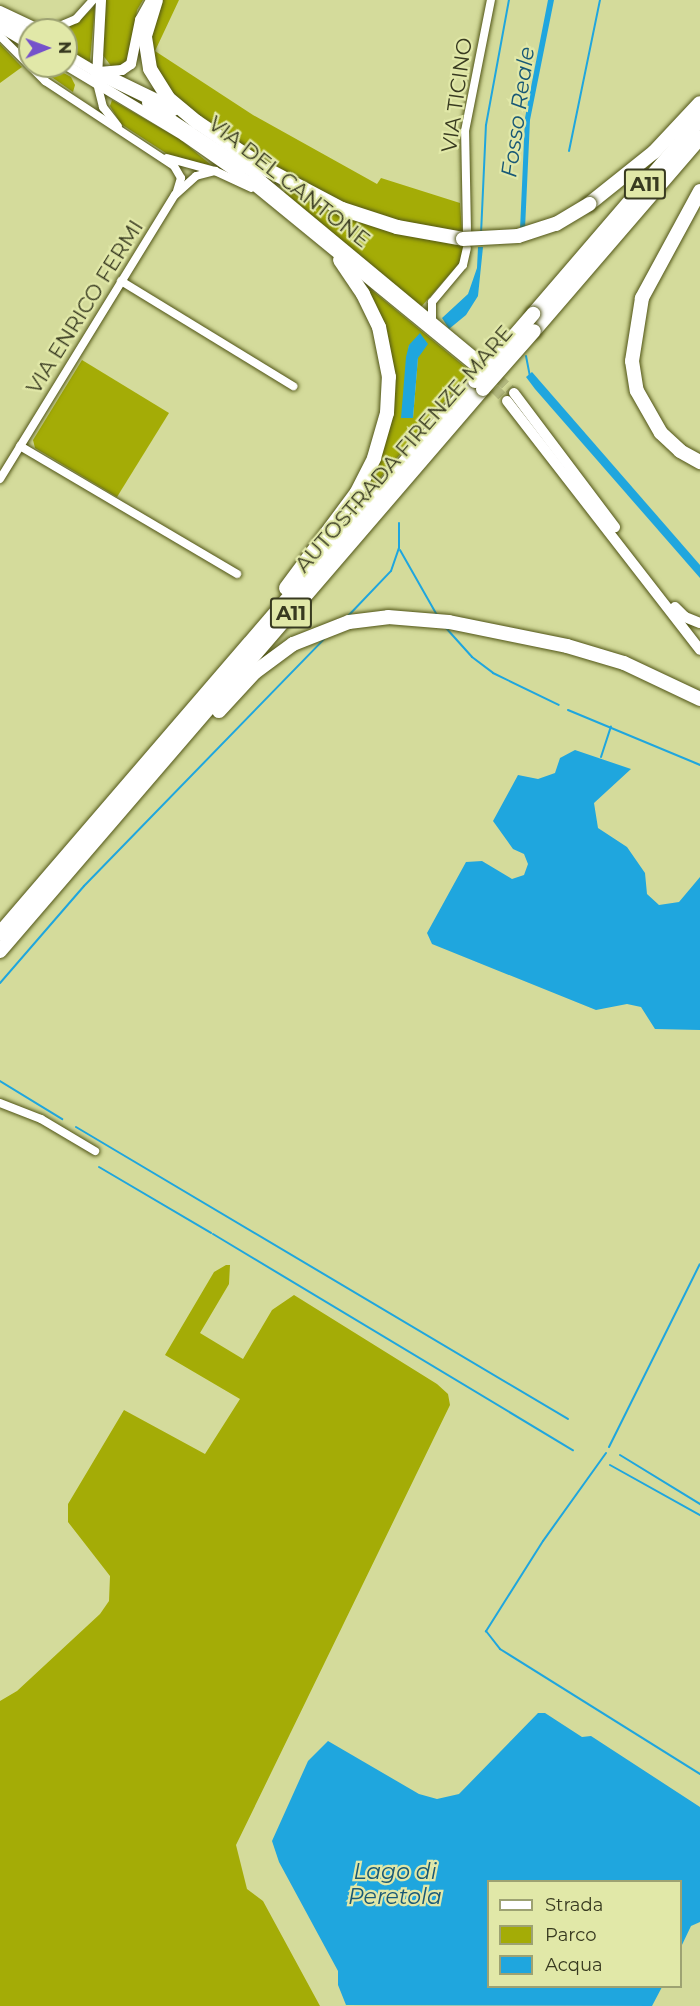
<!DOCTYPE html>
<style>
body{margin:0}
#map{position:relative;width:700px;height:2006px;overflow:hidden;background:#d4db9b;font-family:Montserrat,sans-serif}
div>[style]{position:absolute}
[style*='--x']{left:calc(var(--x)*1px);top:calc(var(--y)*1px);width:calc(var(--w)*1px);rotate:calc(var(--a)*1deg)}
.green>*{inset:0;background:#a4ac06}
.water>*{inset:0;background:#1fa6de}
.stream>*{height:2px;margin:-1px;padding:0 1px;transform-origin:1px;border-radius:1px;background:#1fa6de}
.secondary-tunnel>*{height:10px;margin-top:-5px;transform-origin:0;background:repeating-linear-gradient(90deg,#b5bb82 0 10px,transparent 0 15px)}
.roads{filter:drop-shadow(0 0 2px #505415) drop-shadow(0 0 2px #505415)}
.street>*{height:8px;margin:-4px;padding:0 4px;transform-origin:4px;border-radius:4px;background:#fff}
.secondary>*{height:10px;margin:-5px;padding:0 5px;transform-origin:5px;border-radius:5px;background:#fff}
.highway>*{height:14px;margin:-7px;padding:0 7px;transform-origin:7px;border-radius:7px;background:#fff}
.bridges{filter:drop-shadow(0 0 2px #505415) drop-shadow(0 0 2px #505415)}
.highway-bridge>*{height:14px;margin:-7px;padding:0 7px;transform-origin:7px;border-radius:7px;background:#fff}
span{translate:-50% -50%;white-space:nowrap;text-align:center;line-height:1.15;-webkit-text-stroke:4.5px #e1e8a8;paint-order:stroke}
.shield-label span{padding:2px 4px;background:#e1e8a8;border:2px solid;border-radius:4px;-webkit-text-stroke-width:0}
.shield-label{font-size:20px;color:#383a20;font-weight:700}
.street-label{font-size:21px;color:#383a20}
.water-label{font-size:22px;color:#185876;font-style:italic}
.legend{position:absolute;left:487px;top:1880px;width:195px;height:108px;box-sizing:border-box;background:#e1e8a8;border:2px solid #9da272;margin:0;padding:8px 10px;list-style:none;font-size:18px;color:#383a20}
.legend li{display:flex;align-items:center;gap:12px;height:30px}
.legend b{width:30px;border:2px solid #9da272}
.north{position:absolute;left:18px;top:18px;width:60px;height:60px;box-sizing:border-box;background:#e1e8a8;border:2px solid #9da272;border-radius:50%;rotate:89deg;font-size:16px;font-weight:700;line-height:24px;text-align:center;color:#383a20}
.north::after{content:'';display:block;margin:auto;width:21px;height:27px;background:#7551cb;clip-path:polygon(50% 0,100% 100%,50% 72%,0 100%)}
</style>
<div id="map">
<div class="green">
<i style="clip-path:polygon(106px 0,143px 0,137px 10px,131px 55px,125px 66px,112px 67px,102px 54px)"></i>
<i style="clip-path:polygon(161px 0,179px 0,155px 51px,253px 115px,377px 184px,381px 178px,460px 203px,462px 232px,370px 215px,302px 186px,178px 102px,153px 63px,149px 38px)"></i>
<i style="clip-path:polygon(95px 6px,90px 60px,89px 62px,66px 49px,66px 30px,60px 30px,78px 22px)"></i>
<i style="clip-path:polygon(0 44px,22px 67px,0 83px)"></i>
<i style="clip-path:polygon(36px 66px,51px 66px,71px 77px,75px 85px,73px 92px)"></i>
<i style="clip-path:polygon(112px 100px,181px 140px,211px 165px,175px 159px,121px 124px,110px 106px)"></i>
<i style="clip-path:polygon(288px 189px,346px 217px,464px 245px,462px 260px,421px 307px,284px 193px)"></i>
<i style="clip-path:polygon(evenodd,368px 287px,470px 371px,370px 490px,367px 486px,390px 420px,368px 287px,409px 345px,424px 346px,418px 357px,413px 418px,402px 418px,409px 345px)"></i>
<i style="clip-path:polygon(82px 360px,169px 413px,117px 497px,35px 448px,33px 440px)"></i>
<i style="clip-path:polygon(226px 1265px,230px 1265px,229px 1284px,200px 1333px,243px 1359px,272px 1310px,294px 1295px,437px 1384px,448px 1394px,450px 1405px,236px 1845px,247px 1889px,263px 1901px,320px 2006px,0 2006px,0 1701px,17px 1691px,100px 1614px,109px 1601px,110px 1576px,68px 1522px,68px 1504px,124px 1410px,205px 1454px,240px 1399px,165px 1355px,214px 1272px)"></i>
</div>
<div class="water">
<i style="clip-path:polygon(548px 0,554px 0,530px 120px,525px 229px,520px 230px,525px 118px)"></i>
<i style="clip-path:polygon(478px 247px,483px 247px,478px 296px,466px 315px,449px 329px,442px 318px,468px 294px,477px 268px)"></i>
<i style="clip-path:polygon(420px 333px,428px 344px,418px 358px,413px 418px,401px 418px,406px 357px,409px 345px)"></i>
<i style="clip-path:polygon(532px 372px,700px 565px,700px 578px,535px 389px,526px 377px)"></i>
<i style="clip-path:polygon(575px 750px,631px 769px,594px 803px,598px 828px,627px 847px,645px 873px,647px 894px,659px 905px,679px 902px,700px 877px,700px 1030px,655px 1029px,641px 1007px,627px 1004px,596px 1010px,432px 944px,427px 933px,466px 862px,482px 861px,512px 879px,524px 875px,528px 864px,524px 854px,513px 849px,493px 821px,518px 775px,538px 779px,555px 773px,560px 758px)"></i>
<i style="clip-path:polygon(538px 1713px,545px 1713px,582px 1737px,591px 1736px,700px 1807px,700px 1922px,691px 1926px,681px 1947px,680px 1882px,488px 1882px,488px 1986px,662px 1987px,652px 2006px,346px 2005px,338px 1985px,338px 1971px,279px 1862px,272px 1841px,308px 1761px,328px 1741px,419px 1794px,437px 1799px,459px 1794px)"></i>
</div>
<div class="stream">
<i style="--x:569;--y:151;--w:154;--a:-78.4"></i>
<i style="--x:481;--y:234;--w:109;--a:-87.4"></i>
<i style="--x:486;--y:125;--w:127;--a:-79.6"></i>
<i style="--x:526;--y:356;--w:20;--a:79"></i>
<i style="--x:400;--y:550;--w:75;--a:60.4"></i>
<i style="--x:348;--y:616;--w:62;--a:-46.3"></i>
<i style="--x:391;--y:571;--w:24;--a:-71"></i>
<i style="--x:399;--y:548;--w:25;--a:-90"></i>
<i style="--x:446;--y:628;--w:39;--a:48"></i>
<i style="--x:472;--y:657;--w:26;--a:37"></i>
<i style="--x:493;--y:673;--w:73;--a:25.9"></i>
<i style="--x:568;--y:710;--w:143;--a:22.6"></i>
<i style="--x:601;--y:757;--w:32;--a:-72"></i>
<i style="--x:0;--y:983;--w:128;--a:-49.1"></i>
<i style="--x:84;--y:886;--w:344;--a:-45.8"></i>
<i style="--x:0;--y:1081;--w:73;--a:31.5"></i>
<i style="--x:76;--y:1127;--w:572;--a:30.69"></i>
<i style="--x:99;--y:1167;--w:130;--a:30.5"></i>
<i style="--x:213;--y:1234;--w:420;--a:31"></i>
<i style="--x:609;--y:1447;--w:204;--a:-63.6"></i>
<i style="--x:606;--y:1453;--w:108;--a:125.6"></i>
<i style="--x:543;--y:1541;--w:107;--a:122.3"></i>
<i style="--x:486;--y:1631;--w:23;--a:52"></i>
<i style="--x:500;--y:1649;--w:236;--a:32"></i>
<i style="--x:620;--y:1455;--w:94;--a:31.5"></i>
<i style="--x:610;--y:1465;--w:103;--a:29.1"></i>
</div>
<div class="secondary-tunnel">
<i style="--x:476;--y:358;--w:52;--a:42.6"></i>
<i style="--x:484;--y:378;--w:33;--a:45"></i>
</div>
<div class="roads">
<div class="street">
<i style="--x:0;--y:10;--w:38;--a:25"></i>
<i style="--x:34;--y:26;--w:21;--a:5"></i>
<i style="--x:55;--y:28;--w:23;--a:-23"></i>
<i style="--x:76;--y:19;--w:25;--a:-48"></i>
<i style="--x:0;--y:36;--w:64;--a:45"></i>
<i style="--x:45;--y:81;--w:154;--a:33.4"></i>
<i style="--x:174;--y:166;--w:14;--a:60"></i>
<i style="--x:181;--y:178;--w:14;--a:107"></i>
<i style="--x:97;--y:83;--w:25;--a:76"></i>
<i style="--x:103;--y:107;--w:24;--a:52"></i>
<i style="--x:167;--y:158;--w:50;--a:15.2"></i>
<i style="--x:215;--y:171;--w:40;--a:25"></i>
<i style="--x:467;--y:231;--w:100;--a:-91.1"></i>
<i style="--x:465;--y:131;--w:134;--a:-78.8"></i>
<i style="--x:121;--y:281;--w:202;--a:31.4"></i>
<i style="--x:432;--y:320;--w:18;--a:-90"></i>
<i style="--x:432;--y:302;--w:48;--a:-50"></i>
<i style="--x:463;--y:265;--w:17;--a:-77"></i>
<i style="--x:20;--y:446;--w:252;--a:30.5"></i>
<i style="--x:0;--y:479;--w:334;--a:-58.4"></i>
<i style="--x:175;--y:195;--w:28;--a:-42"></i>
<i style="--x:196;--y:176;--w:20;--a:-15"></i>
<i style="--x:0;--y:1103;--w:44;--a:21.3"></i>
<i style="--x:41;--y:1119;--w:63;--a:30.7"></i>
</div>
<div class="secondary">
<i style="--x:0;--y:18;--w:34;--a:28"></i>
<i style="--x:0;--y:27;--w:35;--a:31"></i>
<i style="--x:66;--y:54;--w:49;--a:30.8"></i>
<i style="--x:66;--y:65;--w:138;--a:31"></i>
<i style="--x:184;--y:136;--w:82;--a:35"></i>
<i style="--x:251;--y:183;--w:287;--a:39.3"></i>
<i style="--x:99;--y:72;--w:23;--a:-5"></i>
<i style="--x:122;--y:70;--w:11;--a:-34"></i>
<i style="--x:131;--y:64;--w:45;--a:-78.4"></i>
<i style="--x:140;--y:20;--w:23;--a:-61"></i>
<i style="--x:97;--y:77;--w:77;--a:-87"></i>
<i style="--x:147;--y:103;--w:127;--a:33.4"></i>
<i style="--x:253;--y:173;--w:290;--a:39.7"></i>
<i style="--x:514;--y:393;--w:168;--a:53"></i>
<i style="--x:507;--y:401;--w:315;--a:52.2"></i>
<i style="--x:675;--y:607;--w:14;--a:45"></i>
<i style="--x:685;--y:617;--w:16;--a:22"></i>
</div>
<div class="highway">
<i style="--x:156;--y:0;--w:39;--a:107"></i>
<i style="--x:145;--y:37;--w:32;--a:81"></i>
<i style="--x:150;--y:69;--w:34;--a:58"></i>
<i style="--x:168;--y:98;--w:38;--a:40"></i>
<i style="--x:197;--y:122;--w:86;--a:34.1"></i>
<i style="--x:268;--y:170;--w:84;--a:27.8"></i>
<i style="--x:342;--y:209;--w:58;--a:18.1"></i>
<i style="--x:397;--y:227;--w:67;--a:10.3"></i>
<i style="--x:103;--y:75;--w:78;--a:25.9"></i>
<i style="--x:700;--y:191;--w:122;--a:118.5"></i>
<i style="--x:642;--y:298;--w:64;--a:99"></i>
<i style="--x:632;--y:361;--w:30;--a:81"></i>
<i style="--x:637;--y:391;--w:48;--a:60.3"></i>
<i style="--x:661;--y:433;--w:26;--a:43"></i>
<i style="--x:680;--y:451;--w:23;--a:29"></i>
<i style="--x:589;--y:204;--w:83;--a:-38.7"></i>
<i style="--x:654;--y:152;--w:67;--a:-46.8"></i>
<i style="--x:533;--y:314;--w:256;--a:-49.3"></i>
<i style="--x:534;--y:331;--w:255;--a:-49.3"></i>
<i style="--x:286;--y:588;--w:119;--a:-53.5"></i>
<i style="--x:357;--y:492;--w:38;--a:-63"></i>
<i style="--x:374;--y:458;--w:47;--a:-73.9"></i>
<i style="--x:387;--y:413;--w:36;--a:-87"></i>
<i style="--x:389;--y:377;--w:51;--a:-101.3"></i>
<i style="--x:379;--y:327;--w:37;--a:-116"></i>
<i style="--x:363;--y:294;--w:41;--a:-124.1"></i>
<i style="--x:219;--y:711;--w:53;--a:-47.3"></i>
<i style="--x:255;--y:672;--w:47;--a:-36.4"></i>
<i style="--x:293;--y:644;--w:60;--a:-21.4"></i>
<i style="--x:349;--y:622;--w:39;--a:-7"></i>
<i style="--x:388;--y:617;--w:61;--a:4.7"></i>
<i style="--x:449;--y:622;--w:120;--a:11.5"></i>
<i style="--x:567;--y:646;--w:59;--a:16.6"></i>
<i style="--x:624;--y:663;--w:84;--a:25.3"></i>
<i style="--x:0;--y:933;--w:728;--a:-49.29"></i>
<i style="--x:0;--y:951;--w:741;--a:-49.32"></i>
</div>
</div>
<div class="bridges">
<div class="highway-bridge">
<i style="--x:463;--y:239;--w:55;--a:-3.1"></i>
<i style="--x:518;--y:236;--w:40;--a:-18"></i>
<i style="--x:556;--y:224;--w:39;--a:-31"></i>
<i style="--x:475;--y:381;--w:89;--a:-49.1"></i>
<i style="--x:483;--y:389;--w:77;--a:-48.7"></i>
</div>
</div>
<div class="shield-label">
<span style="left:645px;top:184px">A11</span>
<span style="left:291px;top:613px">A11</span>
</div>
<div class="street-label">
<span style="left:457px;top:95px;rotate:-82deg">VIA TICINO</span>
<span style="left:289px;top:182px;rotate:38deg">VIA DEL CANTONE</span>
<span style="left:85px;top:307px;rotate:-58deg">VIA ENRICO FERMI</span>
<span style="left:404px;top:449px;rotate:-49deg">AUTOSTRADA FIRENZE-MARE</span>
</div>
<div class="water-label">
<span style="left:518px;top:112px;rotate:-82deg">Fosso Reale</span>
<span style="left:395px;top:1884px">Lago di<br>Peretola</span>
</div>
<ul class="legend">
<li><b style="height:8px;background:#fff"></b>Strada</li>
<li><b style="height:16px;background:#a4ac06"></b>Parco</li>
<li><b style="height:16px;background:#1fa6de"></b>Acqua</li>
</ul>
<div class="north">N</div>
</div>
